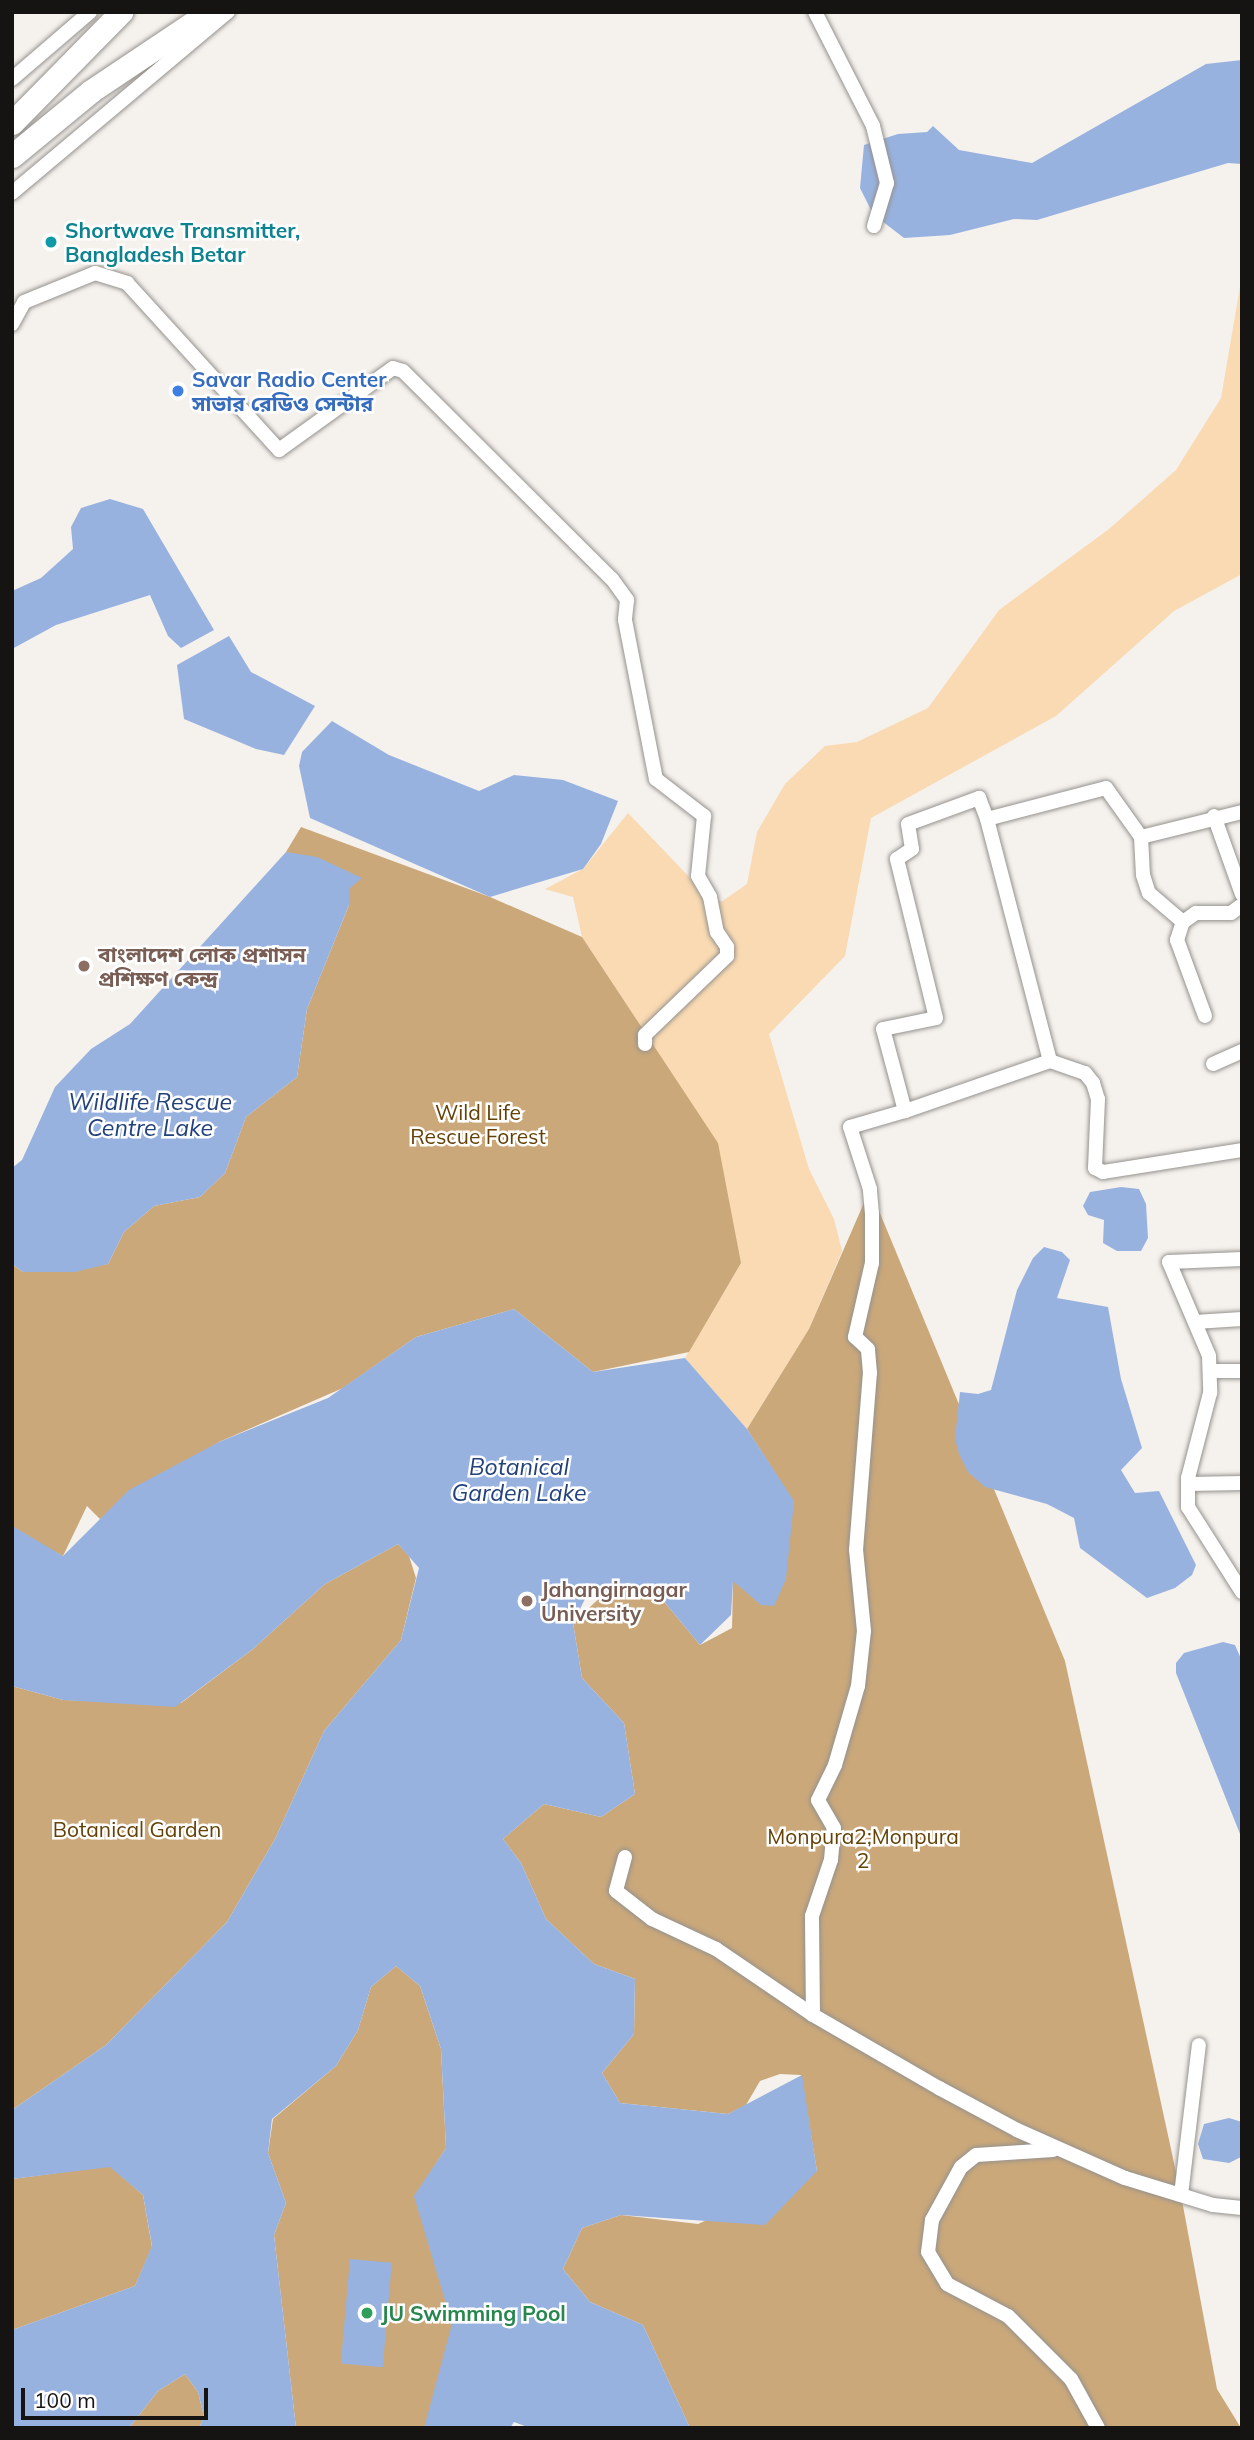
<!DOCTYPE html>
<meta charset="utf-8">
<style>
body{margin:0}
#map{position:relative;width:1254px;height:2440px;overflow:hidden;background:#f5f1ed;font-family:Mulish,"Noto Sans Bengali",sans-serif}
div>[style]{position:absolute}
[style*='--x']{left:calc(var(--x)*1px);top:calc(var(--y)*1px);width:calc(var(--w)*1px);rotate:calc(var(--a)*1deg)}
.green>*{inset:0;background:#f9dab2}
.forest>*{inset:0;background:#caa87a}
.water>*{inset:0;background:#98b2e0;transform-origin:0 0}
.roads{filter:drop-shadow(0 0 2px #95928e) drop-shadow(0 0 2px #95928e)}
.minor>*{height:14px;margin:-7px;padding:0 7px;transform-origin:7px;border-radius:7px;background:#fff}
.trunk>*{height:23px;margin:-11.5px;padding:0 11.5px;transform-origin:11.5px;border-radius:11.5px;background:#fff}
.dots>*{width:19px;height:19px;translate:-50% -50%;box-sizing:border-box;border:4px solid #fff;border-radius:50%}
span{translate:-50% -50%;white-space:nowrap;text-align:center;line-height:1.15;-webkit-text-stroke:5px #fff;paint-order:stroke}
.culture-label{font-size:21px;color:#0d838f;font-weight:700}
.left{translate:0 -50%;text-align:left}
.shop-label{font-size:21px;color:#366cbe;font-weight:700}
.education-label{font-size:21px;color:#785e54;font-weight:700}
.park-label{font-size:21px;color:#644207}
.leisure-label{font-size:21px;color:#27864d;font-weight:700}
.water-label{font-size:23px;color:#23417a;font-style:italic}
.frame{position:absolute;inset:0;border:14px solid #161413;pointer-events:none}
.scale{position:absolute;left:21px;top:2388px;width:187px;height:32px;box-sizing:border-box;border:4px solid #161413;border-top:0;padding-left:9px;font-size:21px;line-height:24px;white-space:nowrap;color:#161413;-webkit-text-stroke:5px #fff;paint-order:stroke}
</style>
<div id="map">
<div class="green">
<i style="clip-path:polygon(1242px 275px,1242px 574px,1174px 611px,1056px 716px,871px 818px,845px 956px,769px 1034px,809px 1169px,834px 1219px,842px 1251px,809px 1329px,747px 1429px,685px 1358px,741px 1263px,635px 1027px,582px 937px,573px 897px,545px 889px,583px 869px,628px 813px,695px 883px,721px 902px,747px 884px,757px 832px,785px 784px,825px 746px,857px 742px,928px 708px,999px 610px,1109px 529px,1176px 470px,1221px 398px)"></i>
</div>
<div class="forest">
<i style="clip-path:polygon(301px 827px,490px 897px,582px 937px,718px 1143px,741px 1263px,689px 1352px,593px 1372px,514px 1309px,416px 1337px,343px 1388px,219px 1442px,100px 1519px,87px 1506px,63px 1556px,12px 1530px,12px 1264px,23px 1272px,108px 1264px,124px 1232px,154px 1206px,200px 1197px,225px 1173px,246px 1117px,297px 1077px,307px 1009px,349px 905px,349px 888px,286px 852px)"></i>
<i style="clip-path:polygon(870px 1189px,1065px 1661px,1181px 2195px,1217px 2389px,1241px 2428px,690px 2428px,643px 2325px,590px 2302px,563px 2269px,582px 2228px,621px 2215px,698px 2224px,817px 2171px,801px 2075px,780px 2074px,760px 2081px,746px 2105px,728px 2114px,620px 2103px,602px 2073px,634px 2034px,635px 1979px,594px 1964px,546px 1919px,521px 1863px,503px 1839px,544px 1804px,601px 1817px,635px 1794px,624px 1723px,582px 1678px,573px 1623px,607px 1591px,652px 1587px,700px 1645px,732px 1628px,733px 1580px,793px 1501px,747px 1429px,809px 1329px)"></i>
<i style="clip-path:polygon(398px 1544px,409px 1556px,416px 1578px,401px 1640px,324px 1731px,275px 1839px,227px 1922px,106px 2045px,12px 2110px,12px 1686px,63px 1700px,181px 1703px,253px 1649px,325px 1584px)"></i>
<i style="clip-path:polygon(396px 1966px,420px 1986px,441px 2049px,446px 2148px,415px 2196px,453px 2324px,426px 2428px,296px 2428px,274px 2235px,286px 2203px,268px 2153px,273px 2119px,336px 2066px,358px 2030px,371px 1987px)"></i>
<i style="clip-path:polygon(110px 2166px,143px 2195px,152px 2247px,135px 2286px,12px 2330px,12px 2179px)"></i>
<i style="clip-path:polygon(185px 2374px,198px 2392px,204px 2417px,199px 2428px,129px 2428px,158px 2391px)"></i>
</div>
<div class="water">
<i style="clip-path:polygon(1242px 60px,1242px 164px,1228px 163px,1037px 220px,1014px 219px,950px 235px,904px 238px,873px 214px,860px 188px,864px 145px,898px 134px,927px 132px,933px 126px,959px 150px,1032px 163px,1206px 64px)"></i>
<i style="clip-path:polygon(110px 499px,143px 509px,214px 630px,181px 648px,168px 636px,150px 595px,56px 625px,12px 649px,12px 591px,41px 578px,73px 549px,71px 527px,81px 508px)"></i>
<i style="clip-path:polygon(229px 636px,251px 672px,315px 706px,284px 755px,256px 749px,184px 719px,177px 665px)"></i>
<i style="clip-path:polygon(332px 721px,389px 755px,479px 791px,514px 775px,563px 780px,618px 801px,601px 844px,583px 869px,490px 897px,310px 818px,299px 766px,302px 752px)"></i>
<i style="clip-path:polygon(286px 852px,317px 857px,362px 878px,350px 888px,349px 905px,307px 1009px,297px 1077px,246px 1117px,225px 1173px,200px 1197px,154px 1206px,124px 1232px,108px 1264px,75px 1272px,23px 1272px,12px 1264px,12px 1168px,22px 1160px,55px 1087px,91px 1049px,130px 1024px)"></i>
<i style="clip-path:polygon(1121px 1187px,1139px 1189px,1146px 1204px,1148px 1238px,1141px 1251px,1117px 1251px,1103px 1243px,1104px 1220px,1088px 1215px,1083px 1206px,1090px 1192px)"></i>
<i style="clip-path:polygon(1044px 1247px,1062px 1252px,1070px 1260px,1057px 1298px,1108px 1307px,1121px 1379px,1142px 1448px,1121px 1470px,1135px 1493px,1159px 1491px,1196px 1565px,1192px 1575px,1175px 1588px,1147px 1598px,1080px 1548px,1074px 1518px,1047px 1504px,985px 1487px,968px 1472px,959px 1454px,955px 1439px,960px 1392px,978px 1394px,991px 1390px,1017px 1290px,1033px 1258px)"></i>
<i style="clip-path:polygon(514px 1309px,593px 1372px,685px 1358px,747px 1429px,794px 1501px,786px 1579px,774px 1606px,761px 1605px,733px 1581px,731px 1615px,700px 1645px,652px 1587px,588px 1593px,573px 1623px,582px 1678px,624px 1723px,635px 1794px,601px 1817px,544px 1804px,503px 1839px,521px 1863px,546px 1919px,594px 1964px,635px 1979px,634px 2034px,602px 2073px,620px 2103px,728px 2114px,802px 2075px,817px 2171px,765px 2225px,621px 2215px,582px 2228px,563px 2269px,590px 2302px,643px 2325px,690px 2428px,530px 2428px,514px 2422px,510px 2428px,424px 2428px,452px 2324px,414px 2196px,446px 2148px,441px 2049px,420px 1986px,396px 1966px,371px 1987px,358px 2030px,336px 2066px,272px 2119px,268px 2153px,286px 2203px,274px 2235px,296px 2428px,199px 2428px,204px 2417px,198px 2392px,185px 2374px,158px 2391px,129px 2428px,12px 2428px,12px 2330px,135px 2286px,152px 2246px,143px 2195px,110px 2167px,12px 2179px,12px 2110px,106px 2045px,227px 1922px,275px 1839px,324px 1731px,401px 1640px,419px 1568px,398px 1544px,325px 1584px,253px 1649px,175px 1707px,63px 1700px,12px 1686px,14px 1527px,63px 1556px,129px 1490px,219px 1442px,328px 1398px,416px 1337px)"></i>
<i style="clip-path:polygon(1223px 1642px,1235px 1645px,1242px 1661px,1242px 1839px,1176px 1673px,1176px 1663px,1184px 1653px)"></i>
<i style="clip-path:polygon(1229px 2118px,1242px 2122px,1241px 2157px,1229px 2163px,1203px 2159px,1198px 2144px,1204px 2124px)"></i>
<i style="left:350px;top:2259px;width:42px;height:105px;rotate:5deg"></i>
</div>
<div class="roads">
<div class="minor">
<i style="--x:815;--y:12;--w:128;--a:63"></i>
<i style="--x:873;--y:126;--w:59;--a:76.2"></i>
<i style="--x:887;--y:183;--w:45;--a:106.8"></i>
<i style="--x:12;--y:79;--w:103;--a:-40.7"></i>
<i style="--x:12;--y:193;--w:282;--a:-40"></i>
<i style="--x:12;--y:324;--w:25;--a:-61"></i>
<i style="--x:24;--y:302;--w:77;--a:-22.2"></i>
<i style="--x:95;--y:273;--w:34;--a:17"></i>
<i style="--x:127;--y:283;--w:226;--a:47.7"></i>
<i style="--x:279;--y:450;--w:140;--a:-35.7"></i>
<i style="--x:393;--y:368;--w:10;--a:17"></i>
<i style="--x:403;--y:371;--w:295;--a:44.9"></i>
<i style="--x:612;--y:579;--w:26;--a:54"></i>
<i style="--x:627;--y:600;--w:20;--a:96"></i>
<i style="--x:625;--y:620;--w:162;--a:79"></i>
<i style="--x:656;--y:779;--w:61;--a:37.6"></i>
<i style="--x:704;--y:816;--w:60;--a:95.7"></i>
<i style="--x:698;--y:876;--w:24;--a:60"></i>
<i style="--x:710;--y:897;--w:36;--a:79"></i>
<i style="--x:717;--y:932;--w:18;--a:56"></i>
<i style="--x:727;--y:947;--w:9;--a:90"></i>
<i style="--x:727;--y:956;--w:114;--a:136.1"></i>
<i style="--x:645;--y:1035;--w:9;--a:90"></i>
<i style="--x:1242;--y:812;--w:104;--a:166.1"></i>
<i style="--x:1141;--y:837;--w:60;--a:-125.5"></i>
<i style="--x:1106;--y:788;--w:123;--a:165.4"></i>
<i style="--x:987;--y:819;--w:250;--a:75.4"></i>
<i style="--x:1050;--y:1061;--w:37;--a:19"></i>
<i style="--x:1085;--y:1073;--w:13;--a:51"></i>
<i style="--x:1093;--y:1083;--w:17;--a:73"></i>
<i style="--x:1098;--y:1099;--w:69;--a:92.5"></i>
<i style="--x:1095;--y:1168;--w:9;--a:27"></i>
<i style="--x:1103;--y:1172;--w:141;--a:-9"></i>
<i style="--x:1214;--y:816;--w:83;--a:70.3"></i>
<i style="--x:1141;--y:837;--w:38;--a:87"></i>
<i style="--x:1143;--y:875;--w:19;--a:72"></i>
<i style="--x:1149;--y:893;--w:45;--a:40.5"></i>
<i style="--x:1205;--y:1016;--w:81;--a:-110.2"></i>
<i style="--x:1177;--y:940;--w:19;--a:-72"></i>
<i style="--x:1183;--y:922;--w:16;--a:-35"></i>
<i style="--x:1196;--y:913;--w:35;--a:0"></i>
<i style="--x:1231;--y:913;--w:14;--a:-36"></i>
<i style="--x:1213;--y:1064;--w:32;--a:-24"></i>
<i style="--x:905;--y:1111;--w:153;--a:-19"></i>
<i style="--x:1242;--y:1259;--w:73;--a:177.6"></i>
<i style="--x:1169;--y:1262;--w:102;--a:66.9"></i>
<i style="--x:1209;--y:1356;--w:37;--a:88"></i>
<i style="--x:1210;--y:1393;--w:88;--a:104.5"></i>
<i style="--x:1188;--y:1478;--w:29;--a:90"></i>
<i style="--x:1188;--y:1507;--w:101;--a:57.6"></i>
<i style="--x:1195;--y:1322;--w:47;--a:-3.7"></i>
<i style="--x:1210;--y:1371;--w:32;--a:0"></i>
<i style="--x:1188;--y:1484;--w:54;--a:-1.1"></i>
<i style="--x:625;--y:1857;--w:35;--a:105"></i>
<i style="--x:616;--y:1891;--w:46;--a:37.9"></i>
<i style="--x:652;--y:1919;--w:71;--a:25.1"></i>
<i style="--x:716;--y:1949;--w:117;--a:34.2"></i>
<i style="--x:813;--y:2015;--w:146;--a:30.1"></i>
<i style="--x:939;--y:2088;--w:89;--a:28.3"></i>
<i style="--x:1017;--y:2130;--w:118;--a:24"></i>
<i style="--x:1125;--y:2178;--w:92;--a:17.1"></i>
<i style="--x:1213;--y:2205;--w:29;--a:6"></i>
<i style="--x:813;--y:2015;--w:99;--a:-90.6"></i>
<i style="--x:812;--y:1916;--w:59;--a:-71.3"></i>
<i style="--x:831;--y:1860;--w:32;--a:-85"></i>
<i style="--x:834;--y:1828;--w:32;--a:-120"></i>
<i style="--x:818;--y:1800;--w:39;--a:-64"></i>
<i style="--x:835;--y:1765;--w:82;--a:-73.8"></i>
<i style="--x:858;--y:1686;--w:55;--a:-83.8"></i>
<i style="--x:864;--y:1631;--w:81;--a:-95.6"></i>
<i style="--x:856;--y:1550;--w:178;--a:-85.5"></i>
<i style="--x:870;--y:1373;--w:24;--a:-95"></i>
<i style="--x:868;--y:1349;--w:18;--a:-137"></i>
<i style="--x:855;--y:1337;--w:76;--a:-77.1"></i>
<i style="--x:872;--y:1263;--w:49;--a:-90"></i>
<i style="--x:872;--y:1214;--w:25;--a:-95"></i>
<i style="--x:870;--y:1189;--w:65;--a:-107.9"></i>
<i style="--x:850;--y:1127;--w:57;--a:-16.2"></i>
<i style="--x:905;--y:1111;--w:85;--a:-105"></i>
<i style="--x:883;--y:1029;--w:54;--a:-11.7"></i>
<i style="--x:936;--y:1018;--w:164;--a:-103.8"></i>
<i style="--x:897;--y:859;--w:18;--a:-34"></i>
<i style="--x:912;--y:849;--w:25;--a:-99"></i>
<i style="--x:908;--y:824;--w:76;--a:-20.1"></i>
<i style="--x:979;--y:798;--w:22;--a:69"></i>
<i style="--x:1053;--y:2150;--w:77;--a:176.3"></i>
<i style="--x:976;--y:2155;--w:19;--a:141"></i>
<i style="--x:961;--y:2167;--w:60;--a:118.7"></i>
<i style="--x:932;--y:2220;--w:32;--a:97"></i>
<i style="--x:928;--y:2252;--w:37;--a:59"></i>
<i style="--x:947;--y:2284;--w:69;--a:27.7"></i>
<i style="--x:1008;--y:2316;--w:89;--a:45"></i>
<i style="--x:1071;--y:2379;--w:56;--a:61.1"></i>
<i style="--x:1181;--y:2195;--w:151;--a:-83.2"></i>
</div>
<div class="trunk">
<i style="--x:12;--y:123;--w:156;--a:-45.5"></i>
<i style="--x:12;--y:156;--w:102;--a:-39.4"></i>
<i style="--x:91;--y:91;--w:142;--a:-33.8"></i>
</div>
</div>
<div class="dots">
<i style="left:51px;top:242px;background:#0f9aa8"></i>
<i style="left:178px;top:391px;background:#3f7fe0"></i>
<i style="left:84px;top:966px;background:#8d6e63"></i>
<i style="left:527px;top:1601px;background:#8d6e63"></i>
<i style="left:367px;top:2313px;background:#2e9e5b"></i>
</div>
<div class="culture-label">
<span class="left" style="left:65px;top:242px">Shortwave Transmitter,<br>Bangladesh Betar</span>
</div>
<div class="shop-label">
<span class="left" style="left:192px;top:391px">Savar Radio Center<br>সাভার রেডিও সেন্টার</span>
</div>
<div class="education-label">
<span class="left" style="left:98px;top:966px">বাংলাদেশ লোক প্রশাসন<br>প্রশিক্ষণ কেন্দ্র</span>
<span class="left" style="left:541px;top:1601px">Jahangirnagar<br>University</span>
</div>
<div class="park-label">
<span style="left:478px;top:1124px">Wild Life<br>Rescue Forest</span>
<span style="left:137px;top:1829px">Botanical Garden</span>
<span style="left:863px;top:1848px">Monpura2;Monpura<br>2</span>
</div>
<div class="leisure-label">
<span class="left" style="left:381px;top:2313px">JU Swimming Pool</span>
</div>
<div class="water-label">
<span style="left:150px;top:1115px">Wildlife Rescue<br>Centre Lake</span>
<span style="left:519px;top:1480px">Botanical<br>Garden Lake</span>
</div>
<div class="frame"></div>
<div class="scale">100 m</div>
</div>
